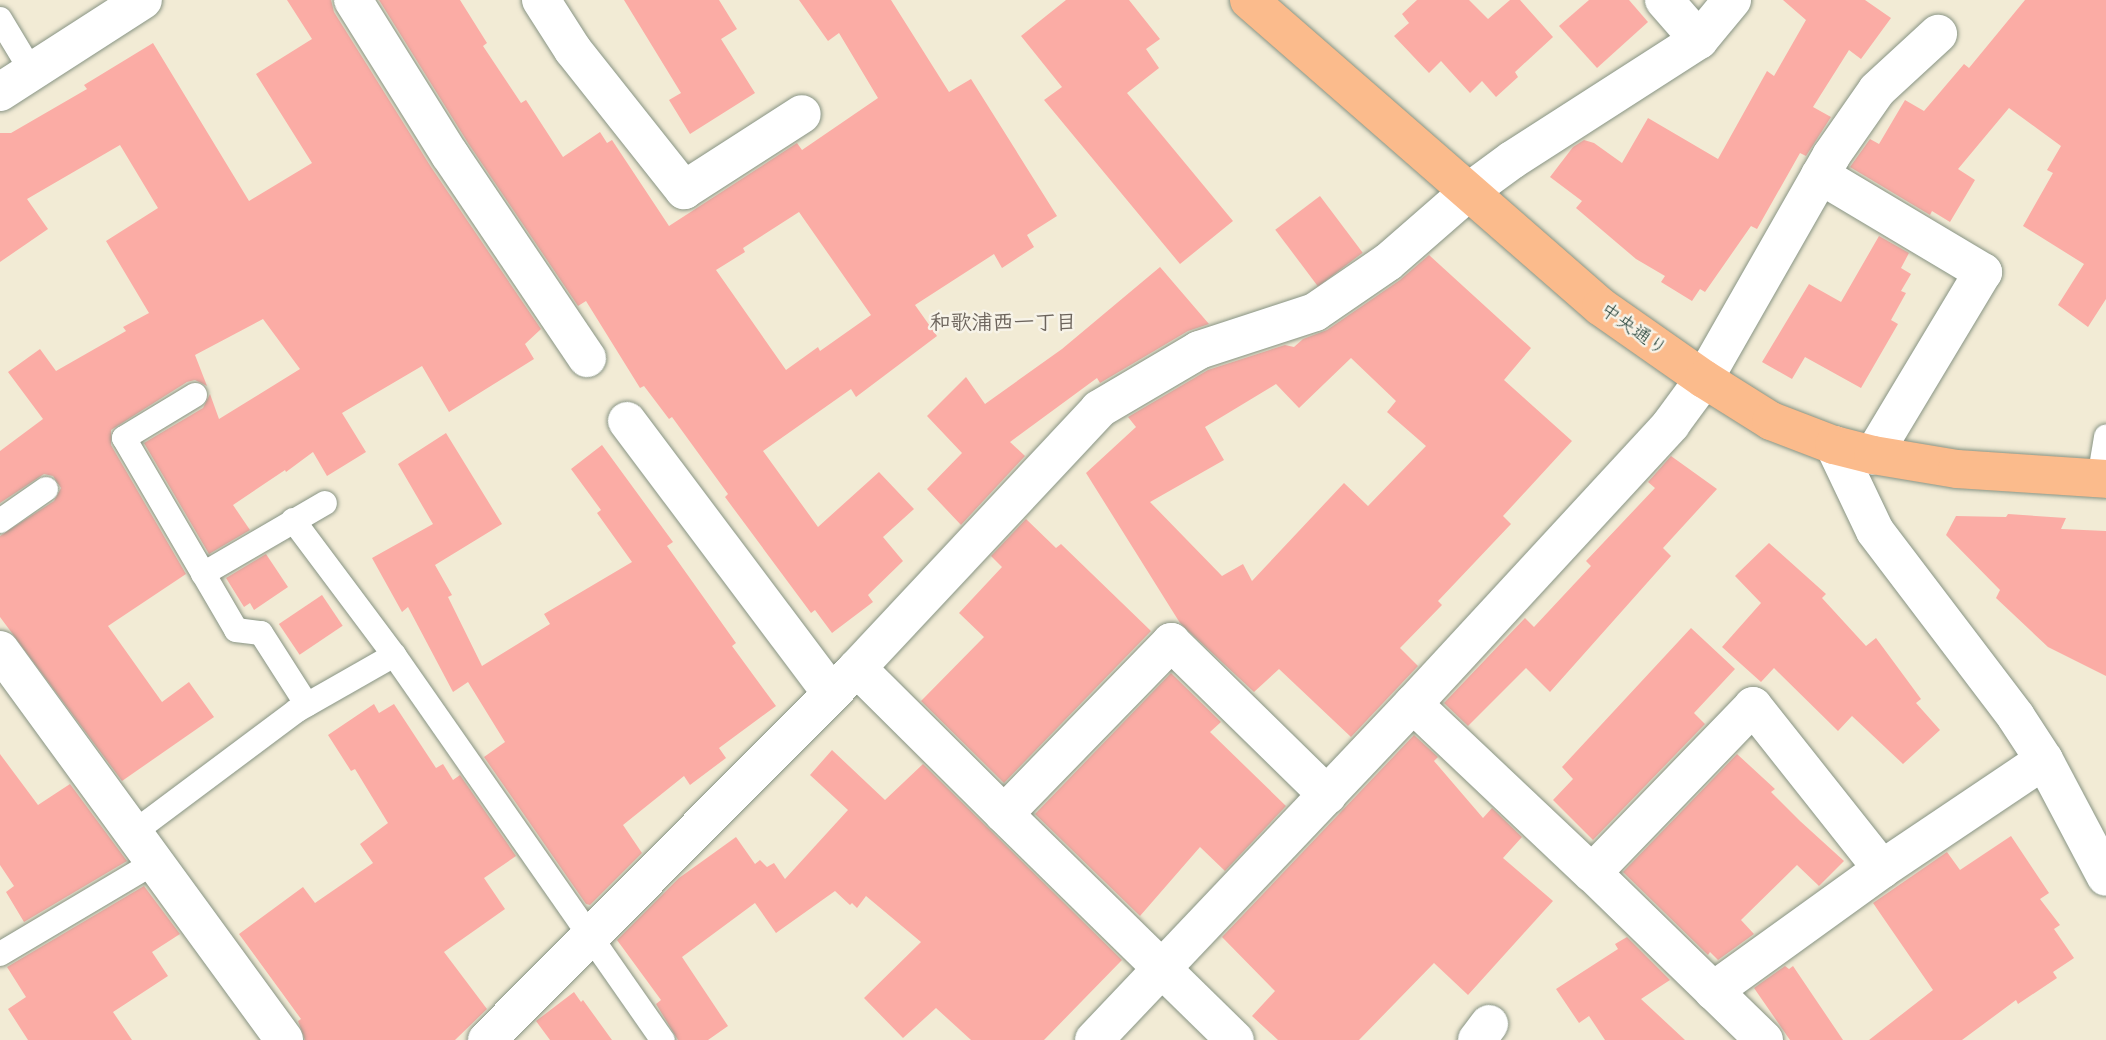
<!DOCTYPE html>
<meta charset="utf-8">
<style>
body{margin:0}
#map{position:relative;width:2106px;height:1040px;overflow:hidden;background:#f2ebd5;font-family:"Shantell Sans","Klee One",sans-serif}
div>[style]{position:absolute}
[style*='--x']{left:calc(var(--x)*1px);top:calc(var(--y)*1px);width:calc(var(--w)*1px);rotate:calc(var(--a)*1deg)}
.building>*{inset:0;background:#fbaca5;transform-origin:0 0}
.roads{filter:drop-shadow(0 0 2px #889484) drop-shadow(0 0 2px #889484)}
.service>*{height:24px;margin:-12px;padding:0 12px;transform-origin:12px;border-radius:12px;background:#fff}
.minor>*{height:38px;margin:-19px;padding:0 19px;transform-origin:19px;border-radius:19px;background:#fff}
.tertiary>*{height:38px;margin:-19px;padding:0 19px;transform-origin:19px;border-radius:19px;background:#fff}
.trunk>*{height:38px;margin:-19px;padding:0 19px;transform-origin:19px;border-radius:19px;background:#fbbb8c}
span{translate:-50% -50%;white-space:nowrap;text-align:center;line-height:1.15;-webkit-text-stroke:5px #f7f3e8;paint-order:stroke}
.street-label{font-size:19px;color:#1f3d34}
.neighbourhood-label{font-size:21px;color:#6c645c;font-weight:700}
</style>
<div id="map">
<div class="building">
<i style="clip-path:polygon(287px 0,331px 0,334px 12px,431px 167px,541px 329px,525px 344px,534px 359px,449px 412px,422px 366px,342px 413px,366px 452px,327px 476px,313px 452px,286px 472px,285px 470px,233px 505px,250px 530px,209px 554px,144px 443px,203px 408px,210px 394px,219px 419px,300px 369px,263px 319px,195px 355px,207px 386px,195px 380px,187px 382px,111px 430px,111px 445px,186px 574px,108px 626px,162px 702px,189px 682px,214px 717px,122px 781px,0 617px,0 536px,54px 501px,61px 488px,53px 476px,44px 474px,0 503px,0 451px,43px 419px,8px 372px,40px 349px,56px 371px,126px 331px,123px 327px,149px 313px,106px 241px,158px 208px,120px 145px,27px 199px,48px 229px,0 262px,0 133px,11px 133px,87px 89px,84px 85px,153px 43px,249px 201px,312px 163px,256px 74px,312px 39px)"></i>
<i style="clip-path:polygon(evenodd,379px 0,460px 0,487px 43px,483px 46px,521px 103px,526px 100px,563px 157px,600px 132px,607px 143px,612px 140px,669px 226px,797px 143px,802px 150px,878px 98px,839px 33px,828px 41px,799px 0,891px 0,949px 92px,971px 79px,1057px 216px,1027px 235px,1034px 247px,1002px 268px,994px 254px,915px 305px,937px 336px,856px 397px,851px 389px,763px 451px,818px 527px,879px 472px,914px 509px,883px 537px,903px 561px,868px 595px,873px 602px,832px 633px,815px 610px,811px 613px,725px 497px,728px 494px,672px 417px,669px 419px,644px 386px,640px 388px,586px 301px,578px 306px,468px 143px,379px 0,799px 212px,871px 315px,820px 351px,818px 347px,786px 370px,716px 270px,745px 252px,743px 248px,799px 212px)"></i>
<i style="clip-path:polygon(624px 0,719px 0,737px 29px,721px 39px,755px 93px,690px 134px,669px 100px,681px 93px)"></i>
<i style="clip-path:polygon(1066px 0,1129px 0,1160px 39px,1146px 49px,1159px 68px,1127px 93px,1233px 221px,1180px 264px,1044px 100px,1062px 87px,1021px 36px)"></i>
<i style="clip-path:polygon(1417px 0,1469px 0,1488px 19px,1510px 0,1520px 0,1553px 37px,1515px 72px,1518px 77px,1496px 97px,1482px 81px,1470px 93px,1441px 61px,1429px 73px,1394px 36px,1409px 23px,1402px 14px)"></i>
<i style="clip-path:polygon(1589px 0,1629px 0,1648px 22px,1597px 68px,1559px 26px)"></i>
<i style="clip-path:polygon(1783px 0,1865px 0,1891px 18px,1861px 59px,1849px 50px,1813px 107px,1831px 117px,1806px 156px,1800px 153px,1757px 229px,1751px 226px,1705px 292px,1700px 289px,1692px 301px,1661px 282px,1665px 276px,1636px 259px,1576px 208px,1582px 201px,1550px 177px,1573px 147px,1584px 140px,1594px 143px,1622px 163px,1648px 118px,1718px 159px,1767px 71px,1774px 76px,1806px 20px)"></i>
<i style="clip-path:polygon(2025px 0,2106px 0,2106px 299px,2088px 327px,2058px 305px,2084px 264px,2023px 226px,2053px 173px,2047px 170px,2061px 146px,2009px 108px,1958px 169px,1975px 180px,1950px 222px,1932px 211px,1930px 215px,1850px 167px,1870px 139px,1879px 144px,1905px 100px,1924px 111px,1964px 64px,1969px 68px)"></i>
<i style="left:1320px;top:196px;width:71px;height:56px;rotate:53deg"></i>
<i style="clip-path:polygon(1879px 236px,1909px 253px,1901px 268px,1911px 274px,1901px 291px,1906px 293px,1891px 320px,1898px 324px,1861px 388px,1805px 357px,1792px 379px,1762px 362px,1809px 284px,1841px 302px)"></i>
<i style="clip-path:polygon(evenodd,1429px 255px,1531px 348px,1504px 380px,1572px 441px,1503px 516px,1511px 524px,1438px 601px,1442px 605px,1400px 648px,1418px 666px,1351px 737px,1279px 669px,1254px 692px,1180px 623px,1086px 473px,1136px 427px,1128px 417px,1208px 370px,1285px 345px,1294px 347px,1303px 339px,1327px 330px,1400px 280px,1429px 255px,1351px 358px,1396px 401px,1387px 412px,1426px 446px,1368px 506px,1344px 483px,1252px 581px,1243px 564px,1222px 576px,1150px 502px,1224px 460px,1205px 427px,1276px 384px,1299px 408px,1351px 358px)"></i>
<i style="clip-path:polygon(1160px 267px,1209px 324px,1188px 331px,1100px 383px,1097px 378px,1010px 442px,1025px 456px,961px 525px,927px 489px,962px 453px,927px 416px,966px 377px,985px 404px,1062px 349px)"></i>
<i style="clip-path:polygon(446px 433px,502px 524px,435px 565px,452px 595px,448px 597px,482px 666px,550px 624px,544px 614px,632px 562px,597px 513px,601px 510px,571px 469px,602px 445px,673px 542px,667px 546px,736px 643px,732px 646px,776px 706px,719px 748px,726px 758px,690px 785px,684px 776px,623px 825px,642px 853px,590px 905px,586px 904px,484px 757px,505px 742px,468px 682px,453px 692px,408px 607px,402px 612px,372px 558px,433px 524px,398px 464px)"></i>
<i style="clip-path:polygon(1671px 456px,1717px 489px,1663px 548px,1671px 556px,1550px 692px,1526px 668px,1468px 726px,1444px 703px,1525px 618px,1534px 627px,1591px 566px,1586px 561px,1655px 488px,1648px 482px)"></i>
<i style="clip-path:polygon(2008px 514px,2066px 518px,2061px 529px,2106px 531px,2106px 676px,2048px 647px,1996px 598px,2000px 590px,1946px 535px,1956px 516px,2006px 517px)"></i>
<i style="clip-path:polygon(1026px 519px,1056px 548px,1061px 544px,1151px 631px,1004px 783px,921px 701px,984px 637px,959px 613px,1002px 567px,991px 556px)"></i>
<i style="clip-path:polygon(1769px 543px,1826px 594px,1822px 598px,1866px 646px,1876px 638px,1921px 699px,1916px 703px,1940px 730px,1903px 764px,1852px 716px,1838px 731px,1774px 668px,1761px 682px,1722px 647px,1761px 603px,1735px 576px)"></i>
<i style="clip-path:polygon(266px 554px,288px 587px,254px 610px,250px 603px,244px 607px,226px 578px)"></i>
<i style="left:322px;top:595px;width:37px;height:52px;rotate:56deg"></i>
<i style="clip-path:polygon(1691px 628px,1735px 669px,1694px 713px,1705px 724px,1593px 840px,1553px 800px,1573px 779px,1562px 767px)"></i>
<i style="clip-path:polygon(1171px 673px,1221px 722px,1210px 732px,1286px 806px,1225px 871px,1200px 847px,1140px 916px,1035px 814px)"></i>
<i style="clip-path:polygon(374px 704px,379px 713px,394px 704px,436px 768px,443px 764px,453px 780px,460px 775px,516px 856px,484px 878px,505px 909px,444px 952px,487px 1009px,455px 1040px,305px 1040px,298px 1021px,301px 1019px,239px 934px,303px 887px,315px 903px,373px 863px,360px 844px,388px 823px,355px 769px,351px 771px,328px 735px)"></i>
<i style="clip-path:polygon(1414px 735px,1438px 757px,1434px 761px,1483px 818px,1492px 808px,1522px 837px,1503px 858px,1553px 901px,1468px 995px,1434px 963px,1359px 1040px,1278px 1040px,1252px 1016px,1275px 991px,1222px 937px)"></i>
<i style="clip-path:polygon(832px 750px,885px 800px,923px 764px,1122px 960px,1044px 1040px,971px 1040px,936px 1008px,903px 1038px,864px 998px,921px 942px,866px 896px,857px 908px,852px 903px,850px 905px,835px 891px,776px 933px,755px 903px,682px 957px,728px 1026px,708px 1040px,678px 1040px,656px 1004px,661px 1000px,617px 940px,679px 878px,736px 837px,755px 864px,760px 860px,767px 867px,774px 863px,785px 879px,848px 810px,810px 775px)"></i>
<i style="clip-path:polygon(0 754px,38px 805px,70px 784px,127px 861px,24px 922px,6px 892px,14px 886px,0 865px)"></i>
<i style="clip-path:polygon(1737px 754px,1775px 789px,1771px 792px,1800px 821px,1844px 861px,1819px 886px,1797px 865px,1741px 920px,1754px 934px,1718px 960px,1710px 952px,1708px 955px,1623px 872px)"></i>
<i style="clip-path:polygon(2011px 836px,2049px 893px,2040px 899px,2060px 925px,2054px 929px,2074px 958px,2053px 972px,2057px 978px,2018px 1004px,2016px 1000px,1962px 1040px,1869px 1040px,1933px 990px,1873px 903px,1947px 852px,1960px 870px)"></i>
<i style="clip-path:polygon(144px 886px,180px 934px,152px 952px,168px 976px,113px 1012px,132px 1040px,28px 1040px,8px 1009px,26px 997px,7px 967px)"></i>
<i style="clip-path:polygon(1627px 937px,1670px 980px,1641px 999px,1685px 1040px,1605px 1040px,1589px 1016px,1579px 1023px,1556px 989px,1618px 949px,1615px 944px)"></i>
<i style="clip-path:polygon(1785px 966px,1789px 969px,1793px 966px,1843px 1040px,1790px 1040px,1754px 988px)"></i>
<i style="clip-path:polygon(574px 992px,581px 1002px,583px 1000px,612px 1040px,550px 1040px,536px 1021px)"></i>
</div>
<div class="roads">
<div class="service">
<i style="--x:0;--y:19;--w:62;--a:58.9"></i>
<i style="--x:195;--y:395;--w:83;--a:148.8"></i>
<i style="--x:124;--y:438;--w:222;--a:59.7"></i>
<i style="--x:236;--y:630;--w:25;--a:7"></i>
<i style="--x:261;--y:633;--w:85;--a:57.4"></i>
<i style="--x:2099;--y:479;--w:43;--a:-80.5"></i>
<i style="--x:293;--y:520;--w:169;--a:53.2"></i>
<i style="--x:0;--y:521;--w:56;--a:-34.8"></i>
<i style="--x:203;--y:574;--w:141;--a:-30.2"></i>
<i style="--x:133;--y:833;--w:204;--a:-36.8"></i>
<i style="--x:296;--y:711;--w:113;--a:-29.7"></i>
<i style="--x:394;--y:655;--w:470;--a:55.1"></i>
<i style="--x:0;--y:954;--w:180;--a:-30.7"></i>
</div>
<div class="minor">
<i style="--x:353;--y:0;--w:183;--a:58"></i>
<i style="--x:450;--y:155;--w:245;--a:56"></i>
<i style="--x:541;--y:0;--w:59;--a:57.4"></i>
<i style="--x:573;--y:50;--w:179;--a:51.6"></i>
<i style="--x:684;--y:190;--w:140;--a:-32.8"></i>
<i style="--x:1664;--y:0;--w:53;--a:48.8"></i>
<i style="--x:0;--y:92;--w:170;--a:-32.8"></i>
<i style="--x:1820;--y:175;--w:190;--a:30.8"></i>
<i style="--x:1983;--y:272;--w:214;--a:121"></i>
<i style="--x:627;--y:421;--w:340;--a:53.1"></i>
<i style="--x:0;--y:650;--w:482;--a:53.9"></i>
<i style="--x:857;--y:668;--w:207;--a:44.8"></i>
<i style="--x:1004;--y:814;--w:240;--a:-45.8"></i>
<i style="--x:1171;--y:642;--w:219;--a:44.4"></i>
<i style="--x:1413;--y:704;--w:246;--a:43.4"></i>
<i style="--x:1004;--y:814;--w:323;--a:44.4"></i>
<i style="--x:1713;--y:991;--w:208;--a:-35.8"></i>
<i style="--x:1882;--y:869;--w:195;--a:-33.9"></i>
<i style="--x:487;--y:1040;--w:525;--a:-45.15"></i>
<i style="--x:857;--y:668;--w:354;--a:-46.9"></i>
<i style="--x:1099;--y:409;--w:116;--a:-30.5"></i>
<i style="--x:1199;--y:350;--w:122;--a:-18.1"></i>
<i style="--x:1315;--y:312;--w:88;--a:-34.4"></i>
<i style="--x:1388;--y:262;--w:105;--a:-41.1"></i>
<i style="--x:1467;--y:193;--w:56;--a:-36.3"></i>
<i style="--x:1512;--y:160;--w:222;--a:-32.7"></i>
<i style="--x:1699;--y:40;--w:52;--a:-50.5"></i>
<i style="--x:1094;--y:1040;--w:463;--a:-46.5"></i>
<i style="--x:1413;--y:704;--w:381;--a:-47.3"></i>
<i style="--x:1671;--y:424;--w:56;--a:-53.7"></i>
<i style="--x:1704;--y:379;--w:257;--a:-60.3"></i>
<i style="--x:1831;--y:156;--w:80;--a:-55.1"></i>
<i style="--x:1877;--y:90;--w:83;--a:-42.6"></i>
<i style="--x:1477;--y:1040;--w:20;--a:-53"></i>
<i style="--x:1764;--y:1040;--w:240;--a:-135.8"></i>
<i style="--x:1592;--y:873;--w:232;--a:-46"></i>
<i style="--x:1753;--y:706;--w:208;--a:51.6"></i>
</div>
<div class="tertiary">
<i style="--x:1834;--y:445;--w:95;--a:64.5"></i>
<i style="--x:1875;--y:531;--w:233;--a:52.8"></i>
<i style="--x:2016;--y:717;--w:51;--a:56.9"></i>
<i style="--x:2044;--y:760;--w:132;--a:62.1"></i>
</div>
<div class="trunk">
<i style="--x:1249;--y:0;--w:467;--a:41.1"></i>
<i style="--x:1601;--y:307;--w:126;--a:35"></i>
<i style="--x:1704;--y:379;--w:79;--a:32.1"></i>
<i style="--x:1771;--y:421;--w:67;--a:20.9"></i>
<i style="--x:1834;--y:445;--w:40;--a:14.4"></i>
<i style="--x:1873;--y:455;--w:85;--a:9.5"></i>
<i style="--x:1957;--y:469;--w:149;--a:3.8"></i>
</div>
</div>
<div class="street-label">
<span style="left:1634px;top:329px;rotate:35deg">中央通り</span>
</div>
<div class="neighbourhood-label">
<span style="left:1003px;top:322px">和歌浦西一丁目</span>
</div>
</div>
